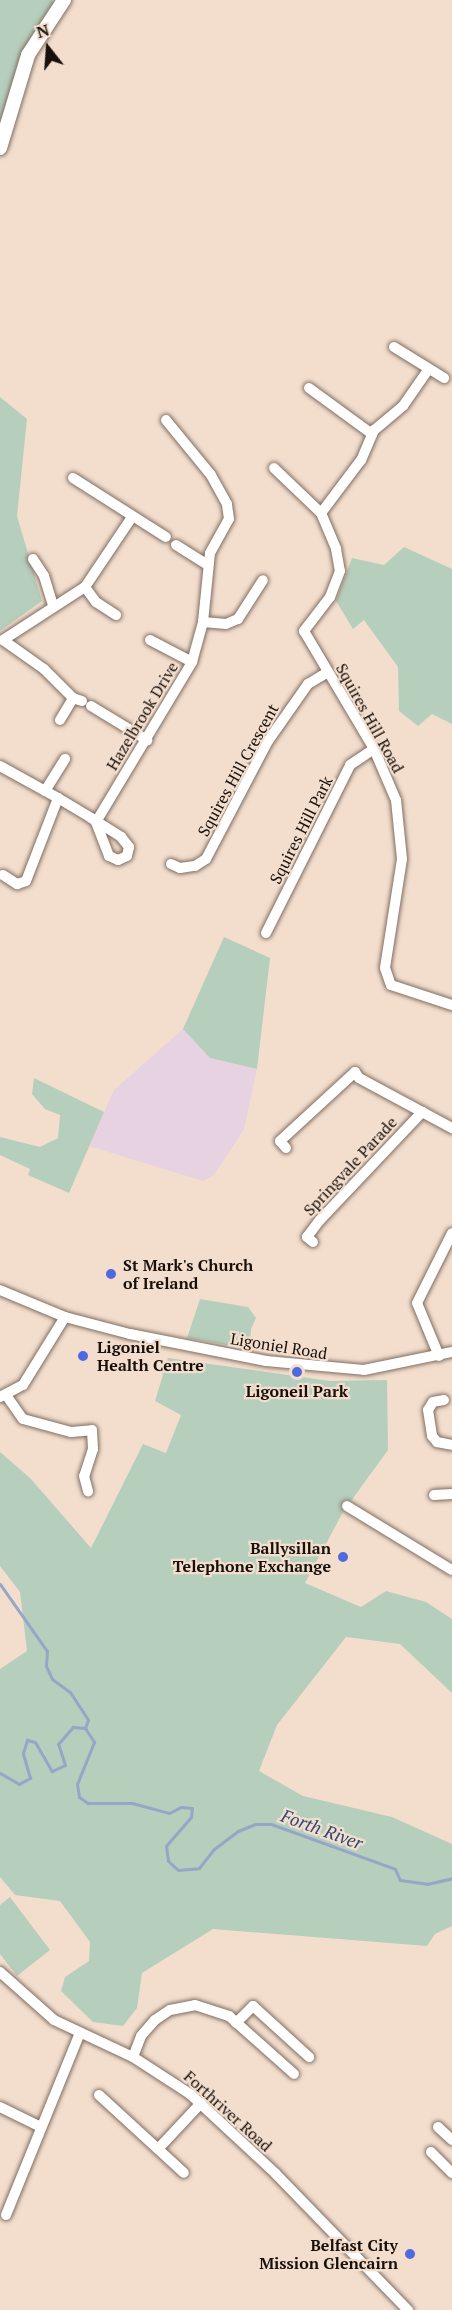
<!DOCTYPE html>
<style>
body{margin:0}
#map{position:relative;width:452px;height:2310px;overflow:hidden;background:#f3dece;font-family:"PT Serif",serif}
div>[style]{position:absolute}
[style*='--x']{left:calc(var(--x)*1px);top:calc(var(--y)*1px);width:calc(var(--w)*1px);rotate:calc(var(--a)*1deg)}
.education>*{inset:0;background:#e6d2e1}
.green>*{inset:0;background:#b6cebc}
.stream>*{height:3px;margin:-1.5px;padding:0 1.5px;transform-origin:1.5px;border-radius:1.5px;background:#94a7c9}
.roads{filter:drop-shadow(0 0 2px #806e60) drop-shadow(0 0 2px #806e60)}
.minor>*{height:10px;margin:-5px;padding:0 5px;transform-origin:5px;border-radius:5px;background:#fff}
.major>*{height:14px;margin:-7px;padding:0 7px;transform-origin:7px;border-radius:7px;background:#fff}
.dots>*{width:16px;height:16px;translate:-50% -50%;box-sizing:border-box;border:3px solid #f3dece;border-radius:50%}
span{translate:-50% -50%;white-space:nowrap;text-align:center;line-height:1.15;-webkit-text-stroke:4.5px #f3dece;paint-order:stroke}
.street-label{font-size:16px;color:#17100b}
.poi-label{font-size:16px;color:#17100b;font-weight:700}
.left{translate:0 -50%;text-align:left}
.right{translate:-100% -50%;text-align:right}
.water-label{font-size:18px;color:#304977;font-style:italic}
.north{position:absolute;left:18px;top:18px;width:60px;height:60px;-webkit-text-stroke:4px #f3dece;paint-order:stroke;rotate:343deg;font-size:16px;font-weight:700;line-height:24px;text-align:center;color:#17100b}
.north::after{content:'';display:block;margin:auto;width:21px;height:27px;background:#17100b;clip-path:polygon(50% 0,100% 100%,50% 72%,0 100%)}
</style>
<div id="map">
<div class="education">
<i style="clip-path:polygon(183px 1029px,210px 1058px,257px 1069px,244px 1129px,214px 1175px,203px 1181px,89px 1146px,114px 1090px)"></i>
</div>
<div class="green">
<i style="clip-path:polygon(0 0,52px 0,57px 8px,28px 55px,0 141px)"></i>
<i style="clip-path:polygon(0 397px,27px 419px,17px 516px,42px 601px,0 631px)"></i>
<i style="clip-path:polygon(404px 547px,452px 569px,452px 724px,432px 714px,418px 726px,399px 711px,398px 667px,364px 620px,353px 629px,336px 601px,352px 558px,384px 565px)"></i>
<i style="clip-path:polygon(224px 937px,270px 958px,257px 1069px,210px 1058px,183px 1029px)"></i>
<i style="clip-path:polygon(34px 1078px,104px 1112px,69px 1193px,28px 1175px,30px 1169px,0 1155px,0 1137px,40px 1147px,58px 1138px,60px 1115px,45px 1109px,32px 1094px)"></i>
<i style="clip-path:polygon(200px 1299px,248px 1307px,256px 1318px,251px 1329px,250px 1349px,187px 1338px)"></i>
<i style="clip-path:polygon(168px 1358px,330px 1381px,387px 1380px,388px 1450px,343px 1512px,305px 1583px,361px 1607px,386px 1591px,426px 1602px,452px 1619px,452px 1693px,400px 1644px,346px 1637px,277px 1725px,259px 1771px,303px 1796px,392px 1817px,452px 1844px,452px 1926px,435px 1934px,427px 1946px,213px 1929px,142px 1973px,137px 2008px,123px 2026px,93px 2022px,61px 1991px,65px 1977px,89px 1961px,90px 1942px,60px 1901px,15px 1895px,0 1877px,0 1669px,27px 1651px,20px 1592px,0 1566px,0 1452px,31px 1479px,91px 1548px,143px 1444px,166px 1453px,181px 1415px,155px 1401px)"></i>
<i style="clip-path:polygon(10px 1897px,50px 1950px,17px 1976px,0 1954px,0 1905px)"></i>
</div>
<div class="stream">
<i style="--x:0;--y:1584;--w:82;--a:55"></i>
<i style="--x:47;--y:1651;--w:15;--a:94"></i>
<i style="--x:46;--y:1666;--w:14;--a:65"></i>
<i style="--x:52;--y:1679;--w:22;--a:36"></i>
<i style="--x:70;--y:1692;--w:33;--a:57"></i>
<i style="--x:88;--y:1720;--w:9;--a:111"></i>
<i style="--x:85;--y:1728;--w:17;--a:57"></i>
<i style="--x:94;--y:1742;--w:45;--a:112"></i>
<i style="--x:77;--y:1784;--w:13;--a:81"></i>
<i style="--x:79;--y:1797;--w:11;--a:34"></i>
<i style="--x:88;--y:1803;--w:44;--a:0"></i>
<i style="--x:132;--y:1803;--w:38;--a:15"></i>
<i style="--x:169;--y:1813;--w:13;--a:-27"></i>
<i style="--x:181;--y:1807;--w:11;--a:5"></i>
<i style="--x:192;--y:1808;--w:9;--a:96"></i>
<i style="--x:191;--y:1817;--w:38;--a:131"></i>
<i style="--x:166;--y:1846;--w:15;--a:82"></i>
<i style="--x:168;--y:1861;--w:13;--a:42"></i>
<i style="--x:178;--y:1870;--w:21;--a:-5"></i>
<i style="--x:199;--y:1868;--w:24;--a:-52"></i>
<i style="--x:214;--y:1849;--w:30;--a:-37"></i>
<i style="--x:238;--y:1831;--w:18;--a:-22"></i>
<i style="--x:255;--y:1824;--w:16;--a:0"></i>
<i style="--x:271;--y:1824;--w:132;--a:19.9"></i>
<i style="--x:395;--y:1869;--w:12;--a:66"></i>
<i style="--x:400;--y:1880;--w:27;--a:8"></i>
<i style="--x:427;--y:1884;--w:26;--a:-13"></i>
<i style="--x:0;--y:1773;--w:22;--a:30"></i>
<i style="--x:19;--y:1784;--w:13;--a:-29"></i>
<i style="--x:30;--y:1778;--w:26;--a:-106"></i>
<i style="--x:23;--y:1753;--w:14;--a:-73"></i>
<i style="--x:27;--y:1740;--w:8;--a:14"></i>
<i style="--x:35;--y:1742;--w:34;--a:60"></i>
<i style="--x:52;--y:1771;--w:14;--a:-25"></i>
<i style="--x:65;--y:1765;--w:22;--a:-108"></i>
<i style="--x:58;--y:1744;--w:23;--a:-49"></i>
<i style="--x:73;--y:1727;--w:12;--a:5"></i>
</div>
<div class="roads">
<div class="minor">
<i style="--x:394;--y:347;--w:59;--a:31.8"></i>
<i style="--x:428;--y:370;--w:44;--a:124.8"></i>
<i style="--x:403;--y:406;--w:38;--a:140"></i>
<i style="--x:374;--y:430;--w:33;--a:113"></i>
<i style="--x:361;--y:460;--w:66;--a:127"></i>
<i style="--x:321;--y:513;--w:39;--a:67"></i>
<i style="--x:336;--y:549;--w:22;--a:80"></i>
<i style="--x:340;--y:571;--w:28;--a:111"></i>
<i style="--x:330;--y:597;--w:43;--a:127.4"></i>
<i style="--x:304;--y:631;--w:137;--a:59.3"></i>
<i style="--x:374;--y:749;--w:56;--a:66.7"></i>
<i style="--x:396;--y:800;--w:59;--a:84.2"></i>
<i style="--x:402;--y:859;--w:110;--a:98.9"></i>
<i style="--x:385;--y:968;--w:18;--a:71"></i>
<i style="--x:391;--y:985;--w:64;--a:18.2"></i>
<i style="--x:309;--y:388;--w:78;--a:36.1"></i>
<i style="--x:274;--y:468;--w:65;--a:43.8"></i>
<i style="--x:73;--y:478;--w:110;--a:32.4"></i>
<i style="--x:176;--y:545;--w:38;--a:32"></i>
<i style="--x:33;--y:559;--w:20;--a:57"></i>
<i style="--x:44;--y:576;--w:31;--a:73"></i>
<i style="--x:85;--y:587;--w:84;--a:-56.1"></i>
<i style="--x:203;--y:622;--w:23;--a:5"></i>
<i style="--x:226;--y:624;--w:13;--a:-23"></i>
<i style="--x:238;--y:619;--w:46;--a:-57.3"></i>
<i style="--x:150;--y:640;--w:47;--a:27.6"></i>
<i style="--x:82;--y:701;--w:9;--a:-162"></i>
<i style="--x:73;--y:698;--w:41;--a:-135"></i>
<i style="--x:44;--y:669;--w:50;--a:-144.7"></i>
<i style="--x:3;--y:640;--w:98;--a:-32.9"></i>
<i style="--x:85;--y:587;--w:19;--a:54"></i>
<i style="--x:96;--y:602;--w:24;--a:33"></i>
<i style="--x:91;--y:706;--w:66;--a:31.3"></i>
<i style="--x:60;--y:720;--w:26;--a:-59"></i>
<i style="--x:0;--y:766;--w:66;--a:28.9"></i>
<i style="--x:58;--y:798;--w:39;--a:31"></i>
<i style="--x:91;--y:818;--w:36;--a:32"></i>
<i style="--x:121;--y:837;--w:13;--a:51"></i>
<i style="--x:129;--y:847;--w:9;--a:103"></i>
<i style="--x:127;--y:856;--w:10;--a:156"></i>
<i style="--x:118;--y:860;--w:10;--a:-156"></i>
<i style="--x:109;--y:856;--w:36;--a:-111"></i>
<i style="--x:45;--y:791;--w:38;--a:-58"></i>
<i style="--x:96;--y:822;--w:187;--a:-59"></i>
<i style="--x:192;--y:662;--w:41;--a:-74.6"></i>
<i style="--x:203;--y:622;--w:69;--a:-84.2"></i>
<i style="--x:210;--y:553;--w:39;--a:-61"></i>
<i style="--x:229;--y:519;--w:15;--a:-98"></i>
<i style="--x:227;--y:504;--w:33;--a:-119"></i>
<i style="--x:211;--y:475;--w:71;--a:-129.3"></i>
<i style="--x:171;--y:864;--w:10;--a:24"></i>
<i style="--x:180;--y:868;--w:15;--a:-8"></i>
<i style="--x:195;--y:866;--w:13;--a:-32"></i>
<i style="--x:206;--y:859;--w:133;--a:-62.3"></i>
<i style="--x:268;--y:741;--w:70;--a:-54.9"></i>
<i style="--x:308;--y:684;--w:23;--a:-31"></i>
<i style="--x:3;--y:875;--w:17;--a:33"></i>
<i style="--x:17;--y:884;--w:9;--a:-18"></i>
<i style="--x:26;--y:881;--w:89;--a:-68.9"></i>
<i style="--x:266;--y:933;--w:188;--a:-63.4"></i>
<i style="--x:350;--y:765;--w:29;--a:-34"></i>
<i style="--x:286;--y:1148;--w:9;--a:-131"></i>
<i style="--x:280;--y:1141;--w:102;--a:-42.6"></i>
<i style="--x:355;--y:1072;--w:7;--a:56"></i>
<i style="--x:359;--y:1078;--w:106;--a:28.3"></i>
<i style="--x:313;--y:1242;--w:8;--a:-140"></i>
<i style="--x:307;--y:1237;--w:21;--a:-53"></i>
<i style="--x:320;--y:1220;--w:149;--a:-46.6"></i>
<i style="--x:0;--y:1290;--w:70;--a:22.6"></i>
<i style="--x:65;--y:1317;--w:67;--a:14.7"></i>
<i style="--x:130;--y:1334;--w:139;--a:11.2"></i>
<i style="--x:266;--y:1361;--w:98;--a:5.2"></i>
<i style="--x:364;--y:1370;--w:90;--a:-11.6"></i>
<i style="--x:439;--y:1356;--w:57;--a:-112.5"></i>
<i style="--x:417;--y:1303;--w:78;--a:-63.4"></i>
<i style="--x:6;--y:1395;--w:29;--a:55"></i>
<i style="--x:23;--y:1419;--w:50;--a:15.2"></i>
<i style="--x:71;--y:1432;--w:21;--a:-5"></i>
<i style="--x:92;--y:1430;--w:19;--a:87"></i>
<i style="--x:93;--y:1449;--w:28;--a:108"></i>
<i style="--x:84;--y:1476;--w:16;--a:75"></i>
<i style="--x:0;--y:1397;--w:26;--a:-28"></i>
<i style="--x:23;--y:1385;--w:80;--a:-58.3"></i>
<i style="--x:444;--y:1400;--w:11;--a:170"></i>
<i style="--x:433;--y:1402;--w:9;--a:122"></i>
<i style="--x:428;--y:1410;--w:26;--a:81"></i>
<i style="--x:432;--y:1436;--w:8;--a:50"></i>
<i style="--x:437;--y:1442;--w:15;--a:11"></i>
<i style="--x:434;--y:1495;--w:18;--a:-3"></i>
<i style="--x:347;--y:1506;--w:123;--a:31.4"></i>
<i style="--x:0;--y:1972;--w:72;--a:41.6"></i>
<i style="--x:54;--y:2020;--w:87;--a:25.1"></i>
<i style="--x:133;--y:2057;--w:68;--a:33"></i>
<i style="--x:190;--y:2094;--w:117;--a:42.9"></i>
<i style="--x:276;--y:2174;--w:190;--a:45.9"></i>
<i style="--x:236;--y:2023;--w:24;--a:-45"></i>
<i style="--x:253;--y:2006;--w:76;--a:42.3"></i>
<i style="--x:133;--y:2057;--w:22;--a:-69"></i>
<i style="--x:141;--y:2036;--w:21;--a:-49"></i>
<i style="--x:155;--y:2020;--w:18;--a:-34"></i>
<i style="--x:170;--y:2010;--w:25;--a:-11"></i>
<i style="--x:195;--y:2005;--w:36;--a:18"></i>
<i style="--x:229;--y:2016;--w:87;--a:41.7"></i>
<i style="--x:99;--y:2095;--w:115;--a:42.5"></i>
<i style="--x:0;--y:2107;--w:46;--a:26"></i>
<i style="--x:438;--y:2127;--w:19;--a:43"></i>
<i style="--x:158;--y:2149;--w:63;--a:-46.9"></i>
<i style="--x:431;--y:2152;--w:30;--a:45"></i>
<i style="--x:6;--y:2215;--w:196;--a:-67.9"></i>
</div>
<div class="major">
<i style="--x:0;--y:148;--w:97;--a:-73.2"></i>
<i style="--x:28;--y:55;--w:66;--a:-56.8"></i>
</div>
</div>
<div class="dots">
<i style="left:111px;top:1274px;background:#4f69de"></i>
<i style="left:83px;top:1356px;background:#4f69de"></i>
<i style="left:297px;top:1372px;background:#4f69de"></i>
<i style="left:343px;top:1557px;background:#4f69de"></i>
<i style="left:410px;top:2254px;background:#4f69de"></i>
</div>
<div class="street-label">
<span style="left:142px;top:716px;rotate:-59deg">Hazelbrook Drive</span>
<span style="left:370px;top:718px;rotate:61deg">Squires Hill Road</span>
<span style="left:238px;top:770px;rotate:-61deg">Squires Hill Crescent</span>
<span style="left:301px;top:830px;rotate:-63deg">Squires Hill Park</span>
<span style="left:350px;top:1166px;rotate:-47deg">Springvale Parade</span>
<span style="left:279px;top:1346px;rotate:9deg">Ligoniel Road</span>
<span style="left:228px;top:2111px;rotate:42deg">Forthriver Road</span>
</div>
<div class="poi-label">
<span class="left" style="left:123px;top:1274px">St Mark's Church<br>of Ireland</span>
<span class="left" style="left:97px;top:1356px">Ligoniel<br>Health Centre</span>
<span style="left:297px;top:1391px">Ligoneil Park</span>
<span class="right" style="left:331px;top:1557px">Ballysillan<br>Telephone Exchange</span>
<span class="right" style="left:398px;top:2254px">Belfast City<br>Mission Glencairn</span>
</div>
<div class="water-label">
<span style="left:322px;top:1829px;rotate:20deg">Forth River</span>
</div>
<div class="north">N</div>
</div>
